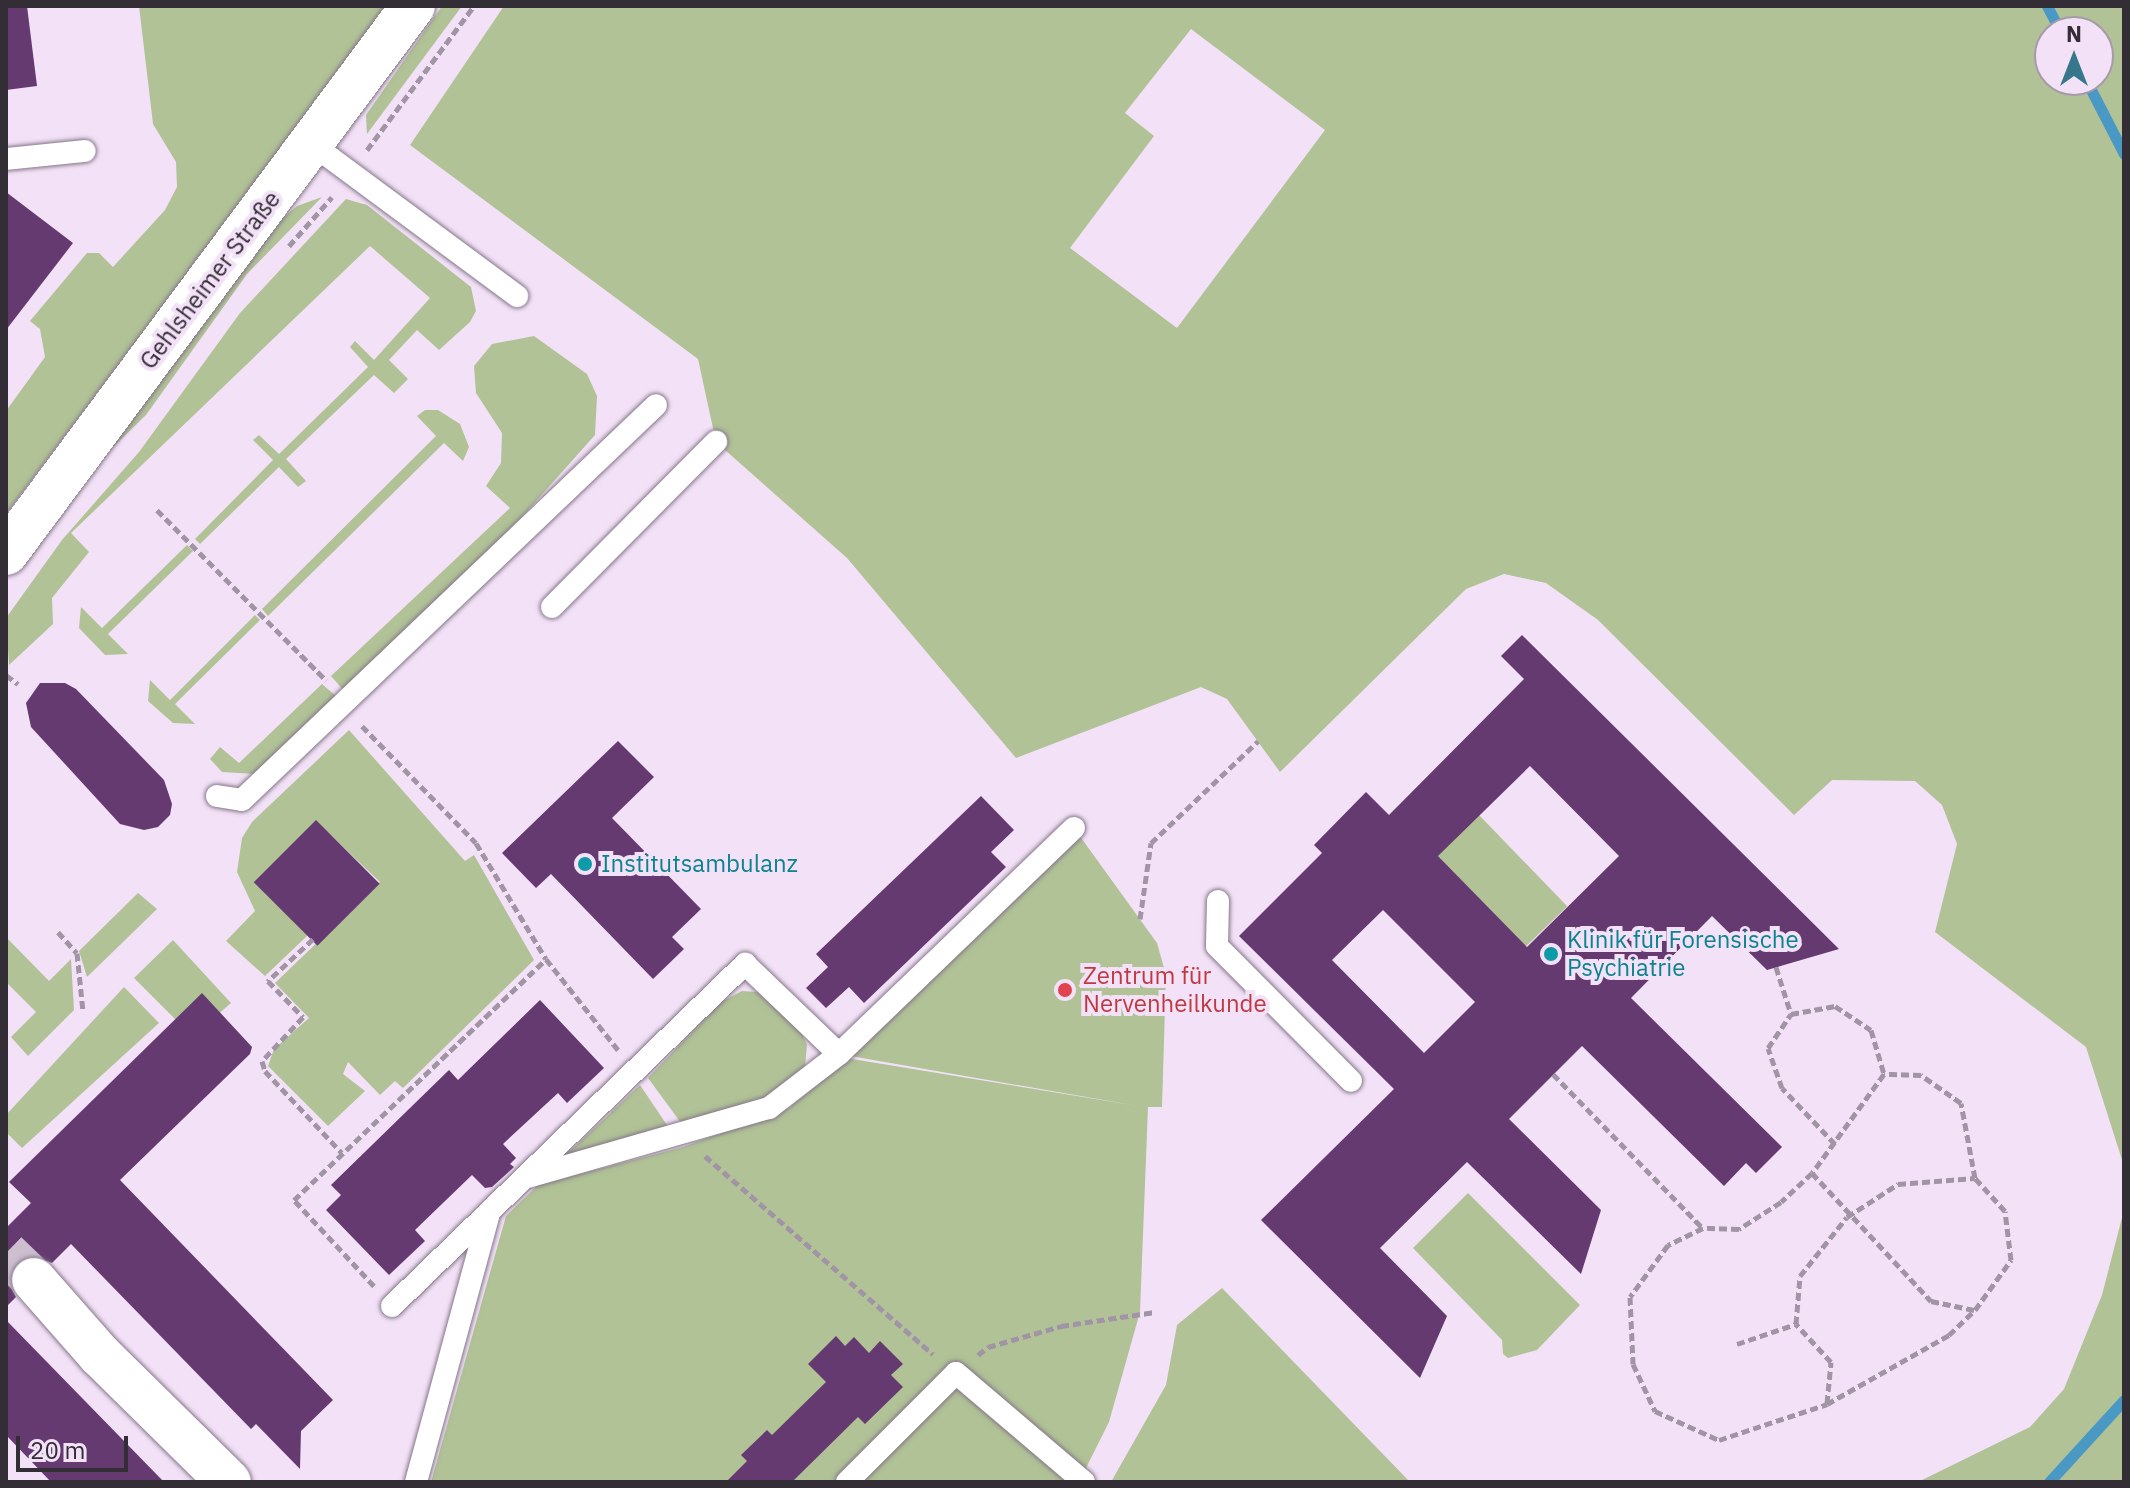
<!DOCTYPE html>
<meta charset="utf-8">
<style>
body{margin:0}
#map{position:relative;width:2130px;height:1488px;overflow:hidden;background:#f3e2f7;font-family:"IBM Plex Sans",sans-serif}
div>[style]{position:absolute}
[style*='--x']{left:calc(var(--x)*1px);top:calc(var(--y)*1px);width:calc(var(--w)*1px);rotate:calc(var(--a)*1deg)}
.green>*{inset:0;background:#b0c296;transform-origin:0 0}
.stream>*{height:11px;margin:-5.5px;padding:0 5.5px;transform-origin:5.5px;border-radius:5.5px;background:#4a98c4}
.building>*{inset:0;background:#643a71;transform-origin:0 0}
.street-tunnel>*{height:44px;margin-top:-22px;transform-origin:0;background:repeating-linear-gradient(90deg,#cdbed0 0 44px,transparent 0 66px)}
.path>*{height:5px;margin-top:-2.5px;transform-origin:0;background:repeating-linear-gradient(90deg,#a195a5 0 8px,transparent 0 12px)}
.roads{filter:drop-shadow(0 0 2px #857689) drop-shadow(0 0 2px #857689)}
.lane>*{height:22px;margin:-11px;padding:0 11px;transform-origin:11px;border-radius:11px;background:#fff}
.street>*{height:44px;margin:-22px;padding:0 22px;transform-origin:22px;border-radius:22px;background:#fff}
.secondary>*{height:44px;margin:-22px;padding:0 22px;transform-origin:22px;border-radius:22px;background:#fff}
.dots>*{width:22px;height:22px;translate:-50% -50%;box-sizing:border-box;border:4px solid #f3e2f7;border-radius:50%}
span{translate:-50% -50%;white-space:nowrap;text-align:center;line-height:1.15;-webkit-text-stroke:8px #f3e2f7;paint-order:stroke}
.street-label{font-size:24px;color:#332d35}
.culture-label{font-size:24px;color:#0d838f}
.left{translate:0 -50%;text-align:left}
.health-label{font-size:24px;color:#be3a42}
.frame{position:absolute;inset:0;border:8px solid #332d35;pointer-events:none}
.north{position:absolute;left:2034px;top:16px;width:80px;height:80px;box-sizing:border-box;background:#f3e2f7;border:2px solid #a69aa9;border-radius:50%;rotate:0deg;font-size:22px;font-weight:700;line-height:32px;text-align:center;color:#332d35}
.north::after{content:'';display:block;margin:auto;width:28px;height:36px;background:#37778b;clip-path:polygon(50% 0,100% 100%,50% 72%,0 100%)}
.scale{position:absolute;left:16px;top:1436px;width:112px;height:36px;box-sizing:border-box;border:4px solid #332d35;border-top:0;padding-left:10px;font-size:24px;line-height:28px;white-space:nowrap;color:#332d35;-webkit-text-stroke:6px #f3e2f7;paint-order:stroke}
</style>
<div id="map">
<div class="green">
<i style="clip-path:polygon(139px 6px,389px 6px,6px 514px,6px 411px,45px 357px,40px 329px,30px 321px,87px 253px,99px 253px,113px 267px,165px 210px,177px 187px,176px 162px,153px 124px)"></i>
<i style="clip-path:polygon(442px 6px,462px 6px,367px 134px,366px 115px)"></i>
<i style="clip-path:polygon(evenodd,504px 6px,2124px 6px,2124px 1166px,2086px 1047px,1935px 932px,1957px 844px,1942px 805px,1915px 781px,1832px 780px,1794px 815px,1598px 620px,1546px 583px,1504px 574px,1466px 589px,1280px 772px,1227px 699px,1201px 687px,1016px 758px,847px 558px,716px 442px,698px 359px,410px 145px,504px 6px,1191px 29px,1325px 130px,1177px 328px,1070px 248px,1154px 136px,1125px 113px,1191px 29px,504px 6px,2050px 32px,2098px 32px,2098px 80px,2050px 80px,2050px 32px)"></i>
<i style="clip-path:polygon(322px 197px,247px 274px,146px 415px,99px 461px,278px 222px,297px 206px)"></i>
<i style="clip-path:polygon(346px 199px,367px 205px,471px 287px,476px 311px,470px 322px,439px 350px,417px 330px,389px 360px,408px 379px,394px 393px,374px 375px,286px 459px,306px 481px,298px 487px,279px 467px,200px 544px,195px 539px,273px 460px,253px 440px,259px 435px,279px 454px,368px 367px,350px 347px,355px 341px,374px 360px,430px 298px,370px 246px,71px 533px,89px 552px,52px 598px,53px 624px,9px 665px,6px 618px,62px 540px,139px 452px,240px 313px)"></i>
<i style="clip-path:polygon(534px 336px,587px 374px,597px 396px,595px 435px,521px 518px,344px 691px,331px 676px,510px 508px,486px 486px,501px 463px,502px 433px,476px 393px,474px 366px,492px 344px)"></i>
<i style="clip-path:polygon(425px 410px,438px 410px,460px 424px,469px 447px,463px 461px,444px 443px,268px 616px,262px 609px,436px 436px,417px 416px)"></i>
<i style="clip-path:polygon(187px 545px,193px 551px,108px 634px,128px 654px,105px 655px,79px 628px,81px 607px,102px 628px)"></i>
<i style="clip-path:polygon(255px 615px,260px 620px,175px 704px,195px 724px,173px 723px,148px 701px,150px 680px,170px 700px)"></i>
<i style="clip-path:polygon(322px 684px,337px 697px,257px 774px,222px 772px,210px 759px,220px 747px,239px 763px)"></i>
<i style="clip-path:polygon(349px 730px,465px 861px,474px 855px,534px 960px,403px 1088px,395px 1081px,380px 1095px,348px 1062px,343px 1074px,365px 1091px,328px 1126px,268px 1066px,274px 1049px,309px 1018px,275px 983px,380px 882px,316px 821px,255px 883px,308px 935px,265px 976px,226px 941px,255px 911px,237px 872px,242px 838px,252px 822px)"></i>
<i style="left:1479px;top:815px;width:127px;height:58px;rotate:46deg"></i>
<i style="clip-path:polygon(1074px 828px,1157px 943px,1166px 975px,1162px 1107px,1148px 1107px,1140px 1312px,1109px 1422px,1079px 1482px,431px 1482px,506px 1216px,538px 1185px,683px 1147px,789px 1108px,846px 1058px,1138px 1106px,839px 1054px)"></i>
<i style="clip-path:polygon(138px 893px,157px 909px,87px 977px,79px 951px)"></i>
<i style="clip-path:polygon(6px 937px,49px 981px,71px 959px,74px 1010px,28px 1056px,11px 1037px,36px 1012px,6px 982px)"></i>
<i style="clip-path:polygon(173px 940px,231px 1003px,215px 1017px,213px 1005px,203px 998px,176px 1020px,134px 978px)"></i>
<i style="clip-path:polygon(124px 987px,159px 1023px,22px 1148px,6px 1132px,6px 1115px)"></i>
<i style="clip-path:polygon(742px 991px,757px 992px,801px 1032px,807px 1045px,805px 1066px,771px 1101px,684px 1127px,648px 1078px,721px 1002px)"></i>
<i style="clip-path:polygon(640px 1085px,671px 1131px,562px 1159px)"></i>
<i style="clip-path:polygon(1468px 1193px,1580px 1305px,1537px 1350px,1508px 1358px,1503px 1354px,1502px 1340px,1413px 1248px)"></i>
<i style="clip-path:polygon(2124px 1210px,2124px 1482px,1918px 1482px,2030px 1427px,2064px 1389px,2102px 1295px)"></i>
<i style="clip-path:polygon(1222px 1288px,1410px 1482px,1111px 1482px,1166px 1385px,1177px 1325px)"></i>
</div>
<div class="stream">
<i style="--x:2047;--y:6;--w:30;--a:62"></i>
<i style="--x:2086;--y:80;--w:83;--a:62.8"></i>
<i style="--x:2049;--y:1482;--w:111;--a:-47.6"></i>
</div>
<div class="building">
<i style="clip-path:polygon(6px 6px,27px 6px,37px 86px,6px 90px)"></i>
<i style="clip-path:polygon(6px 192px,73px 243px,6px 330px)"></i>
<i style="clip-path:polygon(evenodd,1522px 635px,1839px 949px,1767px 970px,1712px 916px,1631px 998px,1782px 1147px,1756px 1173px,1746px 1163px,1724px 1186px,1582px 1046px,1509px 1119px,1601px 1210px,1581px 1274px,1467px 1162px,1380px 1248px,1447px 1316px,1420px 1378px,1261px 1220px,1394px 1089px,1239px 936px,1322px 853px,1314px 845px,1366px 792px,1389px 815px,1524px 679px,1501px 656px,1522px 635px,1530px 766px,1619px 856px,1527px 947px,1438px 856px,1530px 766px,1522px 635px,1383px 910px,1475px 1002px,1424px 1053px,1332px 960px,1383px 910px)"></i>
<i style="clip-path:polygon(40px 683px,65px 683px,76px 689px,164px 780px,172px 804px,170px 815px,158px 827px,144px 830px,120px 824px,31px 727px,26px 703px)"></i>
<i style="clip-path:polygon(618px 741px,654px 777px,612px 818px,701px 909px,672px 937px,684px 949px,653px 979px,551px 874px,536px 888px,502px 853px)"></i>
<i style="clip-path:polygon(981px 796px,1014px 830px,991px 852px,1006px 867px,864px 1003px,849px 987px,826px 1008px,806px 988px,828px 967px,816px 954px)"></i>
<i style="left:316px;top:820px;width:90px;height:88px;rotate:45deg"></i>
<i style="clip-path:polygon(202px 993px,252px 1047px,250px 1054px,120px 1180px,333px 1400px,301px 1431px,300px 1469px,256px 1424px,251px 1429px,71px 1244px,52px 1263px,30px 1255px,17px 1262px,9px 1284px,16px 1297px,6px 1307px,6px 1228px,31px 1203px,9px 1182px)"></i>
<i style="clip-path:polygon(540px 1000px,604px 1068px,567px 1103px,558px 1093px,503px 1144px,516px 1158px,510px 1164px,514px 1167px,492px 1187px,485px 1188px,472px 1175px,415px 1230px,425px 1241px,389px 1275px,326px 1210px,341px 1195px,331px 1185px,449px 1070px,458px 1080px)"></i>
<i style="clip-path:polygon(6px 1320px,164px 1482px,51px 1482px,6px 1435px)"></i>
<i style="clip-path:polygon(836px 1336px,845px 1346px,854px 1337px,869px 1353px,880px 1341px,903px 1364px,891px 1375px,903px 1387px,865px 1424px,858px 1417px,792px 1482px,726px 1482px,747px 1461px,741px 1455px,767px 1430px,772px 1435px,826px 1382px,808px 1364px)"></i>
</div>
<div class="street-tunnel">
<i style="--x:6;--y:1253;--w:39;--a:44"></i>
</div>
<div class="path">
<i style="--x:367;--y:150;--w:179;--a:-53.4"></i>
<i style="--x:289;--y:246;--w:65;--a:-48.7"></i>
<i style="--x:157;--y:510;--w:240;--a:45.2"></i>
<i style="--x:6;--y:675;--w:15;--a:37"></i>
<i style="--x:362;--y:726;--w:163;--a:45.7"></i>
<i style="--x:476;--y:843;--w:135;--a:58.9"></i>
<i style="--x:1140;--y:919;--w:77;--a:-81.8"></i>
<i style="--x:1151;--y:843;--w:148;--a:-43.6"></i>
<i style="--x:58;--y:932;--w:28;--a:48"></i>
<i style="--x:77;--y:953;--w:58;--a:84.1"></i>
<i style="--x:313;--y:939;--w:62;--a:137"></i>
<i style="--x:268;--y:981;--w:50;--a:45.8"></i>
<i style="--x:303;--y:1017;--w:60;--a:133"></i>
<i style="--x:262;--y:1061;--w:10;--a:73"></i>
<i style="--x:265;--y:1071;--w:112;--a:46.8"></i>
<i style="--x:1776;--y:967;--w:49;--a:72.3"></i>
<i style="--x:1553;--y:1074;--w:215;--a:45.8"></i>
<i style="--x:1703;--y:1228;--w:39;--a:154"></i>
<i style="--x:1668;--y:1245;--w:64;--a:126.2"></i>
<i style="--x:1630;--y:1297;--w:67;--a:87.4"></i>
<i style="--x:1633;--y:1364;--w:52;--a:64.9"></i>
<i style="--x:1655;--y:1411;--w:70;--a:24.4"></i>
<i style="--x:1719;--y:1440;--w:114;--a:-18.4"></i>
<i style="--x:1827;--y:1404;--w:140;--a:-29.5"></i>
<i style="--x:1949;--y:1335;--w:36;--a:-44"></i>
<i style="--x:1975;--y:1310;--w:62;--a:-54.2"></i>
<i style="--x:2011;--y:1260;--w:49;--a:-97"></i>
<i style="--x:2005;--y:1211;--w:45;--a:-132.3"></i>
<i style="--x:1975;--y:1178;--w:76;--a:-100.6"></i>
<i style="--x:1961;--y:1103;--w:49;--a:-145"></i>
<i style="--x:1921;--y:1075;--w:37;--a:-178"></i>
<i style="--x:1884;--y:1074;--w:122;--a:126"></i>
<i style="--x:1812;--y:1173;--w:42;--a:136.9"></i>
<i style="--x:1781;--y:1202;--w:50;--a:147.3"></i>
<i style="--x:1739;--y:1229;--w:36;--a:-178"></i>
<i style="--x:1835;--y:1144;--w:77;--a:-133.4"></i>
<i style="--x:1782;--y:1088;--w:42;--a:-109.3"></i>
<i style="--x:1768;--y:1048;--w:41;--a:-55.9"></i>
<i style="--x:1791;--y:1014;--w:45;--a:-10.3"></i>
<i style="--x:1835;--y:1006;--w:43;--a:33.7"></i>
<i style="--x:1871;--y:1030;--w:46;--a:73.5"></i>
<i style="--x:705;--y:1156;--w:302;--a:41"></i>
<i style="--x:1812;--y:1173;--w:175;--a:47.1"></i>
<i style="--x:1931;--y:1301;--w:44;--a:11.8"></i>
<i style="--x:374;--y:1286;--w:117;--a:-132.9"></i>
<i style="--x:294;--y:1200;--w:349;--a:-43.7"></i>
<i style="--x:546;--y:959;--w:116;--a:51.6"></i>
<i style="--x:1737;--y:1344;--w:62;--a:-18.7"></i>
<i style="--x:978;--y:1355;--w:13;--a:-39"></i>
<i style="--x:988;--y:1347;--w:76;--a:-16"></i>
<i style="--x:1061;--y:1326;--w:95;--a:-8.5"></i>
<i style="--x:1827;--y:1403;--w:41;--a:-84.4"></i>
<i style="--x:1831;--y:1362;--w:52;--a:-132.6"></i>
<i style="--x:1796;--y:1324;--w:48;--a:-85.2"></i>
<i style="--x:1800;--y:1276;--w:75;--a:-51.5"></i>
<i style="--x:1847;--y:1217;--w:61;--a:-32.9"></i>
<i style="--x:1898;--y:1184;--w:77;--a:-4.5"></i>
</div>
<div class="roads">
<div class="lane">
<i style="--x:313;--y:145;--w:254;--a:36.5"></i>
<i style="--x:6;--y:159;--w:79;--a:-5.8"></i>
<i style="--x:552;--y:607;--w:233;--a:-45.2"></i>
<i style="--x:217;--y:796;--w:25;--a:9"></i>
<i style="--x:242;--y:800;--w:572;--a:-43.65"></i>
<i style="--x:1218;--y:901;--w:45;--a:91.3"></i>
<i style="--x:1217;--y:946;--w:190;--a:45.2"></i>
<i style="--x:528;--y:1177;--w:251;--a:-16"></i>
<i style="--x:769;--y:1108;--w:88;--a:-37.6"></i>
<i style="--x:392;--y:1306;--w:492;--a:-44.1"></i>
<i style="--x:745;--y:964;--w:130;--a:43.8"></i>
<i style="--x:839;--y:1054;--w:326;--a:-43.9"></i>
<i style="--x:416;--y:1482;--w:275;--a:-74.8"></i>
<i style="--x:847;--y:1482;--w:154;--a:-45"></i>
<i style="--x:956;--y:1373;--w:168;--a:40.4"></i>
</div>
<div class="street">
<i style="--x:34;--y:1280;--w:100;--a:48.7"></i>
<i style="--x:100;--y:1355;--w:181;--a:44.6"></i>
</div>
<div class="secondary">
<i style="--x:6;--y:553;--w:682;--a:-53.35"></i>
</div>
</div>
<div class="dots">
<i style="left:585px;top:864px;background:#0f9aa8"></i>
<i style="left:1551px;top:954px;background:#0f9aa8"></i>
<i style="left:1065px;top:990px;background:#e0444e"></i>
</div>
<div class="street-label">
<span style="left:210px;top:280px;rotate:-53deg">Gehlsheimer Straße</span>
</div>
<div class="culture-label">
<span class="left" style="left:601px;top:864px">Institutsambulanz</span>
<span class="left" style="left:1567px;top:954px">Klinik für Forensische<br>Psychiatrie</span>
</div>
<div class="health-label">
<span class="left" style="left:1083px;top:990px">Zentrum für<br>Nervenheilkunde</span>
</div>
<div class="frame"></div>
<div class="north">N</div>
<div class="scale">20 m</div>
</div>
